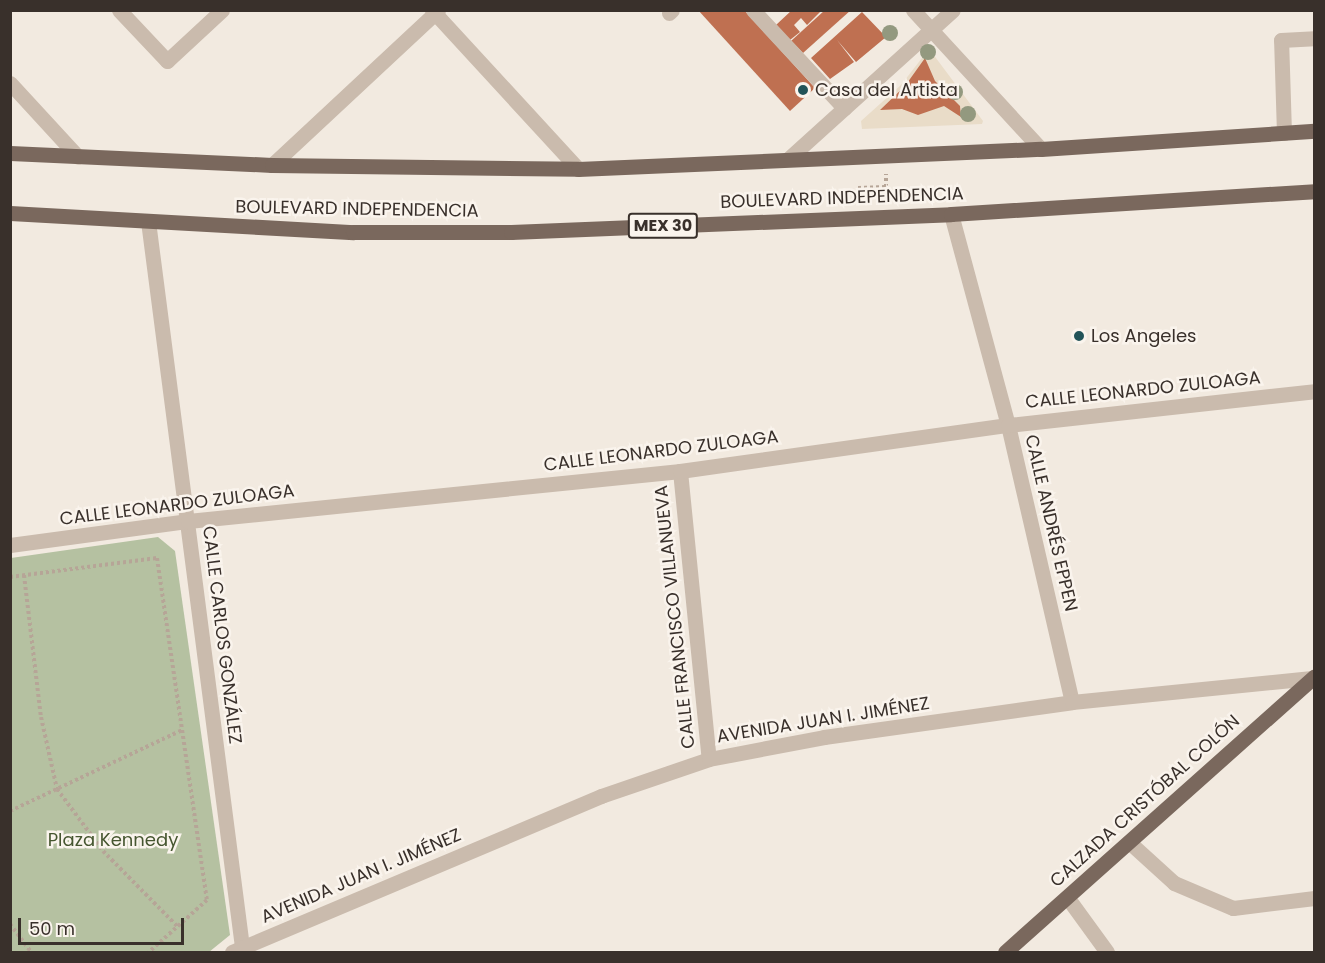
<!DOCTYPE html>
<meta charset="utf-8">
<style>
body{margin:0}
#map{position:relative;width:1325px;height:963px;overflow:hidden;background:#f2eae0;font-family:Poppins,sans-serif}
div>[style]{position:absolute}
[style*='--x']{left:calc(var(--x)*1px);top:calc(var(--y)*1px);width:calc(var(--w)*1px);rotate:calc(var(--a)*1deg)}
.green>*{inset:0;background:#b5c1a1}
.plaza>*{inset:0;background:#e9dcc8}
.building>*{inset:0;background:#bf7051}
.path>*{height:4px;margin-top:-2px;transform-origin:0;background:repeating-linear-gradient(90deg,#b6a597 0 3px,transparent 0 6px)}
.minor>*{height:15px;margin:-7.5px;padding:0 7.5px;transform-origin:7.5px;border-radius:7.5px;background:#cabbad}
.major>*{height:15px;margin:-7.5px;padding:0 7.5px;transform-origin:7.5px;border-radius:7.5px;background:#7a685d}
.trees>*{width:16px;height:16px;margin:-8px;border-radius:50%;background:#93997f}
.dots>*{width:16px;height:16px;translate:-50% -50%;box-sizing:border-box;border:3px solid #faf4ed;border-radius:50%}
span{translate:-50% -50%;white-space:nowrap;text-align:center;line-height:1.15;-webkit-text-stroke:5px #faf4ed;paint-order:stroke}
.shield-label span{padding:2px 4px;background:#faf4ed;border:2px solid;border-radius:4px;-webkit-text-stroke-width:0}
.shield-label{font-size:16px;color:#39302b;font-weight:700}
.poi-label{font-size:18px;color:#39302b}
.left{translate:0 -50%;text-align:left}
.street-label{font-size:18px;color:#39302b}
.park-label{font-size:18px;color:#465630}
.frame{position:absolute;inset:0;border:12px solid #39302b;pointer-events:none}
.scale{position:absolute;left:18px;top:918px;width:166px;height:27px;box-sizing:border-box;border:3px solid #39302b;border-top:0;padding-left:8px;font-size:18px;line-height:21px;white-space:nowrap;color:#39302b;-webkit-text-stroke:4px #faf4ed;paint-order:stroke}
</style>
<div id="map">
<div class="green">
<i style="clip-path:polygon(158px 537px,175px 551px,230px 935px,209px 952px,11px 952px,11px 558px)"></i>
</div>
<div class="plaza">
<i style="clip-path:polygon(927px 46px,983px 121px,982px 124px,862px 129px,861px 121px,901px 85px,922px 58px,922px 48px)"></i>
</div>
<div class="building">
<i style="clip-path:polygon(698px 10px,744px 10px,815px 88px,790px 111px)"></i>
<i style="clip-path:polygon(792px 10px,822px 10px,807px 25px,801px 18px,794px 25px,800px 32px,790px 40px,776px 25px)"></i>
<i style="clip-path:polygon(825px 10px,851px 10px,803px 53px,791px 41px)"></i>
<i style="clip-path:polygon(862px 12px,886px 37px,856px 62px,837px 40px,854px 62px,830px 79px,811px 58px)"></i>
<i style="clip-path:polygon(925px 58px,935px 81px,960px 106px,961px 117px,944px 106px,918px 115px,902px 109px,880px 110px,905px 86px)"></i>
</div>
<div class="path">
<i style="--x:859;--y:202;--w:14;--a:-94"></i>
<i style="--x:858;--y:188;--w:28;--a:-2"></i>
<i style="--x:886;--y:187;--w:13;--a:-90"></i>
<i style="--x:24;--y:575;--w:143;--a:83.2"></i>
<i style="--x:41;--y:717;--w:74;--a:77.5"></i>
<i style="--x:57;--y:789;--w:77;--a:53.4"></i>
<i style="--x:103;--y:851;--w:107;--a:45.4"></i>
<i style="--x:10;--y:577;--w:148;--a:-7.4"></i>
<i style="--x:157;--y:558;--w:346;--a:81.7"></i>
<i style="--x:207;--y:900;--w:78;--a:138.1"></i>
<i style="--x:10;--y:811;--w:190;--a:-25.2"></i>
<i style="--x:10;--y:924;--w:35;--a:53"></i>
</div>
<div class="minor">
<i style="--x:119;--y:10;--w:70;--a:46.7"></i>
<i style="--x:167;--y:61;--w:75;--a:-42.8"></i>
<i style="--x:432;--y:10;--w:216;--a:47.4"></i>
<i style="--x:753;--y:10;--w:134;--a:47.1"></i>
<i style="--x:913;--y:10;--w:189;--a:47.4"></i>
<i style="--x:669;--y:13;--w:4;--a:-45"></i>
<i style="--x:10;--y:83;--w:100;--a:47.4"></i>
<i style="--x:1284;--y:133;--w:93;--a:-91.8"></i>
<i style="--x:1281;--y:40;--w:33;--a:-3"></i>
<i style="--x:788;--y:159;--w:222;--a:-42.1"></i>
<i style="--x:272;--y:165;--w:227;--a:-43"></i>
<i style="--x:951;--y:214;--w:219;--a:74.9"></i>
<i style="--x:1008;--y:425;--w:284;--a:77"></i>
<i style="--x:148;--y:221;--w:732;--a:82.62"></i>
<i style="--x:680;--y:471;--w:289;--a:84.3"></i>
<i style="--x:10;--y:545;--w:180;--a:-7.7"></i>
<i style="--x:188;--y:521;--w:495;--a:-5.8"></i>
<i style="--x:680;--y:471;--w:331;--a:-8"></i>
<i style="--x:1008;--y:425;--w:308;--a:-6.3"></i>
<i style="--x:1129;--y:842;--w:61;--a:42.3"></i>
<i style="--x:1174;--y:883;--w:64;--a:23"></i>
<i style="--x:1233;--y:908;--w:82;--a:-7"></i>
<i style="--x:1067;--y:897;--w:68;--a:54"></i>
<i style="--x:232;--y:952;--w:401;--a:-22.9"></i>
<i style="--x:601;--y:796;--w:114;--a:-18.9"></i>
<i style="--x:709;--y:759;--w:117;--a:-10.8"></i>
<i style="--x:824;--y:737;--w:250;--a:-8"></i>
<i style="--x:1072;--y:702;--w:241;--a:-5.7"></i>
</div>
<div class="major">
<i style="--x:10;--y:153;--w:262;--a:2.6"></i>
<i style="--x:272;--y:165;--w:306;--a:0.7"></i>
<i style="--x:578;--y:169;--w:463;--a:-2.5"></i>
<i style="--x:1041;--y:149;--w:274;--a:-3.8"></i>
<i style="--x:10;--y:213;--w:344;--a:3.2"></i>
<i style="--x:353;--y:232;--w:158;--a:0"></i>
<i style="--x:511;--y:232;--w:440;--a:-2.3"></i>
<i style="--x:951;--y:214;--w:364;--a:-3.6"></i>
<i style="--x:1005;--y:952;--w:414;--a:-41.7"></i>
</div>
<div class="trees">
<i style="left:890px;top:33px"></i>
<i style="left:928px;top:52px"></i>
<i style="left:955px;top:92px"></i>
<i style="left:968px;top:114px"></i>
</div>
<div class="dots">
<i style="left:803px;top:90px;background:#225358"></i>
<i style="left:1079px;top:336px;background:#225358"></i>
</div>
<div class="shield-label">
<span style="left:663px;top:226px">MEX 30</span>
</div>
<div class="poi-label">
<span class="left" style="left:815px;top:90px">Casa del Artista</span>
<span class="left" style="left:1091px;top:336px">Los Angeles</span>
</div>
<div class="street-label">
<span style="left:842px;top:198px;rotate:-2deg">BOULEVARD INDEPENDENCIA</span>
<span style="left:357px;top:209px;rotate:1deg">BOULEVARD INDEPENDENCIA</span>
<span style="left:1143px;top:390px;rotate:-6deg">CALLE LEONARDO ZULOAGA</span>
<span style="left:661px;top:451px;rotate:-7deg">CALLE LEONARDO ZULOAGA</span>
<span style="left:177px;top:505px;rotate:-7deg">CALLE LEONARDO ZULOAGA</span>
<span style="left:1051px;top:523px;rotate:77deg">CALLE ANDRÉS EPPEN</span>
<span style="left:675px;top:617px;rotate:-96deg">CALLE FRANCISCO VILLANUEVA</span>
<span style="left:222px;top:635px;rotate:83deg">CALLE CARLOS GONZÁLEZ</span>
<span style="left:823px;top:720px;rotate:-9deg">AVENIDA JUAN I. JIMÉNEZ</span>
<span style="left:1145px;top:801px;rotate:-42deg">CALZADA CRISTÓBAL COLÓN</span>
<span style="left:361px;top:876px;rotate:-23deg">AVENIDA JUAN I. JIMÉNEZ</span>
</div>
<div class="park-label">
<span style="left:113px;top:840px">Plaza Kennedy</span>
</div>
<div class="frame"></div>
<div class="scale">50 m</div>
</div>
